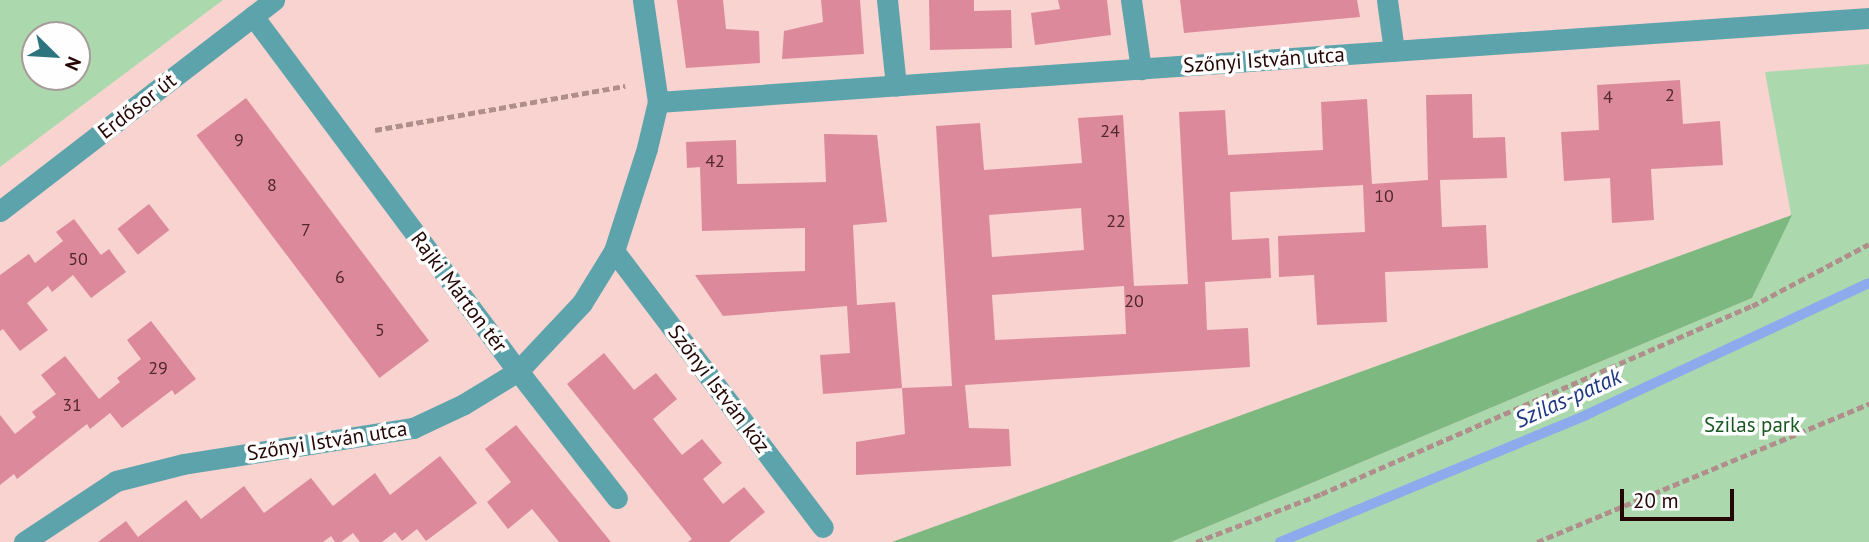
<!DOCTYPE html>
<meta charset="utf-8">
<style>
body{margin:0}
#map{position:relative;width:1869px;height:542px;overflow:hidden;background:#f8d3cf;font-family:"PT Sans",sans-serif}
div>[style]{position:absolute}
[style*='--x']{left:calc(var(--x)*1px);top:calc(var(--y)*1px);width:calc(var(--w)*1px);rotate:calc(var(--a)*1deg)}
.green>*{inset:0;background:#acd8ae}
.forest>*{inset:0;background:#7cb880}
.stream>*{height:10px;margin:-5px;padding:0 5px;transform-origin:5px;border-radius:5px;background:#8daaec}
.building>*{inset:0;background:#dc8a9b;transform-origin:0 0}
.path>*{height:4.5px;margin-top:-2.25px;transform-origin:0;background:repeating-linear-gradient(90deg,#b08e8b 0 7px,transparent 0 10.5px)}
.minor>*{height:21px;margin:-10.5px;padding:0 10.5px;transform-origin:10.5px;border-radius:10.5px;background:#5ca3ac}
span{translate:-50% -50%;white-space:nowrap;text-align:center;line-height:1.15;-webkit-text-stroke:7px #fefefe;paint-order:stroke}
.number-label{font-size:18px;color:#52272a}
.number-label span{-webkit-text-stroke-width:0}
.street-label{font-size:21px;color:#240605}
.park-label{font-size:21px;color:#195823}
.water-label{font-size:23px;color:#1e3783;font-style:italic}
.north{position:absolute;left:21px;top:21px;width:70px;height:70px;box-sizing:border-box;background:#fefefe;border:2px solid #a79b9a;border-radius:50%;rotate:114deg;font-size:19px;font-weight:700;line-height:28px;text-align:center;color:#240605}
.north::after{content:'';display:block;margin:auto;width:24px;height:32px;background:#2c757e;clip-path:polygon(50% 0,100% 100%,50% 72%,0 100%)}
.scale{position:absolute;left:1620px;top:489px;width:114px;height:32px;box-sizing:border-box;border:4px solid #240605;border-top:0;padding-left:9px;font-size:21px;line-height:24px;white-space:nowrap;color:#240605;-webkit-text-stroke:5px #fefefe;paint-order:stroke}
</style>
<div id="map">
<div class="green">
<i style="clip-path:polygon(evenodd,0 0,223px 0,0 167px,0 0,77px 35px,77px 77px,35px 77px,35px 35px,77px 35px)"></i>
<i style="clip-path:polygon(1869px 64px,1869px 542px,1171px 542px,1752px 298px,1791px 214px,1765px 72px)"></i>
</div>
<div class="forest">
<i style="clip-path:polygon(1792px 215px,1752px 298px,1171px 542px,892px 542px)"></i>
</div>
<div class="stream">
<i style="--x:1280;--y:542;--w:331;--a:-22.5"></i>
<i style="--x:1586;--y:415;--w:312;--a:-25"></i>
</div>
<div class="building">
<i style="clip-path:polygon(677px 0,723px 0,726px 29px,759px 31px,760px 63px,686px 68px)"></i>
<i style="clip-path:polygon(821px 0,860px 0,864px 54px,782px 59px,784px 31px,823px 22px)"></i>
<i style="clip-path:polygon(929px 0,974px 0,974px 11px,1011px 10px,1012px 48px,930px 50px)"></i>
<i style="clip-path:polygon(1058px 0,1107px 0,1111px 35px,1035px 45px,1031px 13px,1060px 9px)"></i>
<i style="clip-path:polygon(1180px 0,1357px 0,1360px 17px,1184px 33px)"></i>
<i style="clip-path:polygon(1680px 80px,1683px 124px,1720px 121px,1723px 165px,1651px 169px,1654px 220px,1612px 223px,1610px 178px,1564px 181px,1561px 132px,1599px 130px,1597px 85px)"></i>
<i style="clip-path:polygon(evenodd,1472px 94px,1473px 138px,1505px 137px,1507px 178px,1440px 180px,1442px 227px,1486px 225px,1488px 268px,1385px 272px,1387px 322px,1317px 325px,1314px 275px,1279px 277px,1278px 236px,1365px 232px,1363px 185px,1230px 192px,1232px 240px,1269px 238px,1271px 278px,1205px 282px,1207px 330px,1248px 328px,1250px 367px,965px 385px,969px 428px,1009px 429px,1011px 466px,856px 475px,856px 442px,905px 434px,902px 388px,952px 386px,936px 126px,980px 123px,984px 170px,1082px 163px,1078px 118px,1123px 115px,1134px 286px,1188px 284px,1179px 112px,1225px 110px,1228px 155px,1323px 150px,1321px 102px,1367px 99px,1372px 184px,1428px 180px,1426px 95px,1472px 94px,1081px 208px,1084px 250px,992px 257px,989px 215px,1081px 208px,1472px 94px,1124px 286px,1126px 334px,995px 340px,992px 295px,1124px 286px)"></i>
<i style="left:246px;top:98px;width:304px;height:62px;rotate:53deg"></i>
<i style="clip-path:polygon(824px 134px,877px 135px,887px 222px,853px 225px,857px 305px,895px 302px,902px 388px,823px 394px,820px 355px,850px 353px,847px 306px,723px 316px,695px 275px,805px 271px,805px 228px,702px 231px,700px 167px,687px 168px,686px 142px,736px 140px,737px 184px,826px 182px)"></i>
<i style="left:149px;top:204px;width:33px;height:40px;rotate:52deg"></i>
<i style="clip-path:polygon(74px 219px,101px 255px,109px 249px,126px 272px,91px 298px,73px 275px,52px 292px,48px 286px,27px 303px,48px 330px,20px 351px,3px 329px,0 331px,0 275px,29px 254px,35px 263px,63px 241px,56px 232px)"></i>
<i style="clip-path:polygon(151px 321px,196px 379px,175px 395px,172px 390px,122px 428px,110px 413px,90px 429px,87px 424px,17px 479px,14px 474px,0 485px,0 415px,15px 434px,36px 417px,32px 412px,56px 394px,41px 375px,65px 356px,99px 399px,120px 382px,117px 378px,141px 359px,127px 340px)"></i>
<i style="clip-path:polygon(604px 353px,634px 390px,656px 373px,677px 399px,653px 419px,682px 455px,702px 439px,722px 463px,703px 479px,723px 504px,744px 487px,765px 512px,729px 542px,688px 542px,692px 539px,567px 384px)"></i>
<i style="clip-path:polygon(516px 425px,611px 542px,559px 542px,532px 509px,508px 529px,487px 502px,511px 482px,485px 449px)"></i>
<i style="clip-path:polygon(440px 456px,477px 503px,426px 541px,417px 529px,402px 541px,395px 532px,382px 542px,360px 542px,353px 533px,341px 542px,335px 542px,331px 536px,323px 542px,98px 542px,126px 521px,138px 537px,186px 500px,201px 519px,244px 486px,264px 513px,311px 478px,333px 506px,375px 473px,390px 495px)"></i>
</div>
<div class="path">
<i style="--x:375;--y:130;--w:254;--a:-10"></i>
<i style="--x:1196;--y:542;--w:134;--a:-21"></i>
<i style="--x:1321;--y:494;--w:470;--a:-23.6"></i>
<i style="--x:1752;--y:306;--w:132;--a:-27.9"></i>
<i style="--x:1537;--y:542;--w:360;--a:-22.6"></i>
</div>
<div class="minor">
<i style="--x:887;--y:0;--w:86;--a:84"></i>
<i style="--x:1131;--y:0;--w:70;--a:81.8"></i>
<i style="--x:1387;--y:0;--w:51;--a:82.2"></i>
<i style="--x:253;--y:16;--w:443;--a:53.3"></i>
<i style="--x:518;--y:371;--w:161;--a:52.1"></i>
<i style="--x:658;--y:102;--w:1214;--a:-3.97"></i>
<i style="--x:0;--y:211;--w:346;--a:-37.6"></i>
<i style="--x:614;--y:251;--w:346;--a:52.9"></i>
<i style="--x:24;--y:542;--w:110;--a:-33.5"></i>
<i style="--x:116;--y:481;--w:69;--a:-14.2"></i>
<i style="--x:183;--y:464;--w:233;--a:-8.9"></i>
<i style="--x:413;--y:428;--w:56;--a:-25.2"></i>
<i style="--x:464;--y:404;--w:63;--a:-31.4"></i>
<i style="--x:518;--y:371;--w:93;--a:-46.7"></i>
<i style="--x:582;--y:303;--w:61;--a:-58.4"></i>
<i style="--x:614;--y:251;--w:108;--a:-72.2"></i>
<i style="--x:647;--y:148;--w:47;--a:-76.6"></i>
<i style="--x:658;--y:102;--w:103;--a:-98.4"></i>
</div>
<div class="number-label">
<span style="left:1670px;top:95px">2</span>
<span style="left:1608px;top:97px">4</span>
<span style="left:1110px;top:131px">24</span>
<span style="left:239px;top:140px">9</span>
<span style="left:715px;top:161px">42</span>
<span style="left:272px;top:185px">8</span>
<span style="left:1384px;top:196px">10</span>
<span style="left:1116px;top:221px">22</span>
<span style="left:306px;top:230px">7</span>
<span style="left:78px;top:259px">50</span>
<span style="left:340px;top:277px">6</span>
<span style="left:1134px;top:301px">20</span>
<span style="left:380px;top:330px">5</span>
<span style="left:158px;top:368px">29</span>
<span style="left:72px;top:405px">31</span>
</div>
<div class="street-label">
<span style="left:1264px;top:60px;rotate:-4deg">Szőnyi István utca</span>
<span style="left:137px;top:106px;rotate:-38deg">Erdősor út</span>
<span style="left:459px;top:292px;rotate:53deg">Rajki Márton tér</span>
<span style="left:719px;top:389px;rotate:53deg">Szőnyi István köz</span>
<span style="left:327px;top:441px;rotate:-9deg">Szőnyi István utca</span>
</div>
<div class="park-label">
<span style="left:1752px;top:425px">Szilas park</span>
</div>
<div class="water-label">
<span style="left:1568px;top:398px;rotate:-24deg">Szilas-patak</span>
</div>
<div class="north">N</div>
<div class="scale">20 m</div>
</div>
